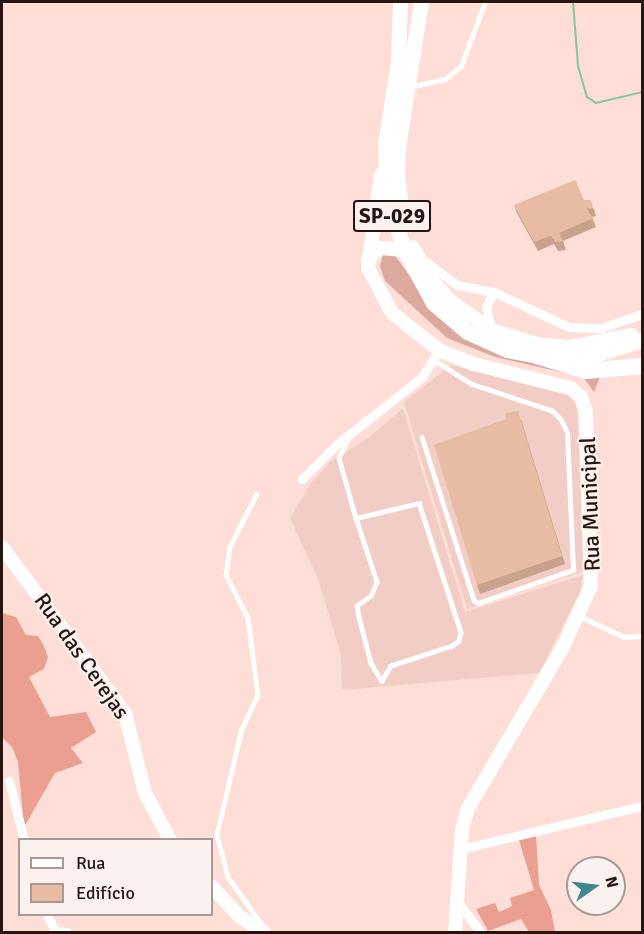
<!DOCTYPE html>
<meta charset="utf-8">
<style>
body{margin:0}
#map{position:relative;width:644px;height:934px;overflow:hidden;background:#feded7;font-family:Signika,sans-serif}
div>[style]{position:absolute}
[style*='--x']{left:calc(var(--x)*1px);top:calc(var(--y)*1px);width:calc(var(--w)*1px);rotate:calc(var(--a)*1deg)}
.built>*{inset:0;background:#f2cdc5}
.green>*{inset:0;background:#dca99f}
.forest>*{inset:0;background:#ea9f90}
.stream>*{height:2px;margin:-1px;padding:0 1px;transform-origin:1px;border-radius:1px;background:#87c697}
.service>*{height:4.5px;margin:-2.25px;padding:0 2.25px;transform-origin:2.25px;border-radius:2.25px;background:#fff}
.minor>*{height:9px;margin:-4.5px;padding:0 4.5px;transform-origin:4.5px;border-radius:4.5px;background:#fff}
.secondary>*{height:14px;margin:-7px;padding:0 7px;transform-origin:7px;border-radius:7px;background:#fff}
.trunk>*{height:15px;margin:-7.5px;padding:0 7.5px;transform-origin:7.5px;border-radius:7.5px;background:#fff}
.motorway>*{height:16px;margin:-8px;padding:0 8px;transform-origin:8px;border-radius:8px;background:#fff}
.wall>*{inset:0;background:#c8a28c}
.building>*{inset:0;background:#e8bca3}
span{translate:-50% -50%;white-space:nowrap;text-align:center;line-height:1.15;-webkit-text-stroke:4.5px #fbf1ee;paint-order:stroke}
.shield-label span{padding:2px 4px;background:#fbf1ee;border:2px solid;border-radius:4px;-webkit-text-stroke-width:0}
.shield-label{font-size:21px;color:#271511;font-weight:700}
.street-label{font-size:22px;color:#271511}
.frame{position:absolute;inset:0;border:3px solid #271511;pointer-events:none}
.legend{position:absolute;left:18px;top:838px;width:195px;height:78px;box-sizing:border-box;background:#fbf1ee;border:2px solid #a69996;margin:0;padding:8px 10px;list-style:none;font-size:18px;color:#271511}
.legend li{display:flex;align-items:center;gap:12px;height:30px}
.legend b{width:30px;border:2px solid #a69996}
.north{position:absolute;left:566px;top:856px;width:60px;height:60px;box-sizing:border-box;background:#fbf1ee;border:2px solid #a69996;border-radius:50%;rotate:76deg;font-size:16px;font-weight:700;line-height:24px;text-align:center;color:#271511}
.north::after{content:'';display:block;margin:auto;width:21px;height:27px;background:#408592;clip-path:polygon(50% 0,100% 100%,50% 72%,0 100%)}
</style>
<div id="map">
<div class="built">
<i style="clip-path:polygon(451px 365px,571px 396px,577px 407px,584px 571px,467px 609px,404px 402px)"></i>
<i style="clip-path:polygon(403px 408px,465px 612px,583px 575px,580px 592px,539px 673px,342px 690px,341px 655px,318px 579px,290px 518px,309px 486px,330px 462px,371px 436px)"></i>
</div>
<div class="green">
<i style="clip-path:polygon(389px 253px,396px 257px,436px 312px,600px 377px,594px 392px,583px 377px,495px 357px,447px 338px,385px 281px,380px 266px,383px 255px)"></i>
</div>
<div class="forest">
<i style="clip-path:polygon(2px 613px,16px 617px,26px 635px,38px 636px,44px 646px,48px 657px,44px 669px,29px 677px,50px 717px,86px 712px,96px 732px,71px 748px,83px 763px,55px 773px,24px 827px,18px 762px,12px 747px,2px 737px)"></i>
<i style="clip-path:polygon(536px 836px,539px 885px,551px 910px,555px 932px,529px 932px,521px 919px,488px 931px,476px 909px,495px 903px,499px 912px,512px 906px,510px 898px,534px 890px,519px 840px)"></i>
</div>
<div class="stream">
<i style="--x:573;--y:2;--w:64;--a:85.5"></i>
<i style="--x:578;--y:66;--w:32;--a:74"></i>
<i style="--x:587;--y:97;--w:11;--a:34"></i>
<i style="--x:596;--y:103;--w:47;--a:-13.4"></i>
</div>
<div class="service">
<i style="--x:410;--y:87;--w:36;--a:-13"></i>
<i style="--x:445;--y:79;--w:21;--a:-39"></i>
<i style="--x:461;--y:66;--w:68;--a:-69.4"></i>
<i style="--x:349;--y:437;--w:23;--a:115"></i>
<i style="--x:339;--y:458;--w:62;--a:74.2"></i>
<i style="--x:356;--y:518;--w:65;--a:-13.4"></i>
<i style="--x:419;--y:503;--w:136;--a:72"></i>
<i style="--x:461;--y:632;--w:9;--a:103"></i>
<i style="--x:459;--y:641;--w:9;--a:144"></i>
<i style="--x:452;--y:646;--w:64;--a:161.8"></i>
<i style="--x:391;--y:666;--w:17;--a:121"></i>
<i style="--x:422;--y:437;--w:171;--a:72.3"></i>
<i style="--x:474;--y:600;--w:5;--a:37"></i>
<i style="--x:478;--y:603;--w:101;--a:-19.2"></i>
<i style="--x:573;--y:570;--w:137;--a:-92.5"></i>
<i style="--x:567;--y:433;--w:14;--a:-115"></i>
<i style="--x:561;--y:420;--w:13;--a:-135"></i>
<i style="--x:552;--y:411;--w:85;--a:-161.6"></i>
<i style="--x:471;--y:384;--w:43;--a:-147.4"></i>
<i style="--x:257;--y:494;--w:59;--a:117"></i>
<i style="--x:230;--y:547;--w:28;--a:98"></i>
<i style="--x:226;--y:575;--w:48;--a:62.9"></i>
<i style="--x:248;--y:618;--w:78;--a:82.6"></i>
<i style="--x:258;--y:695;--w:38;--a:115"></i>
<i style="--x:242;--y:729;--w:109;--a:103.3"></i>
<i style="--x:217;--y:835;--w:43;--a:75.3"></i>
<i style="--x:228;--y:877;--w:60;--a:54.5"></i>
<i style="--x:356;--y:518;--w:67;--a:71.8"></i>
<i style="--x:377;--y:582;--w:15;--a:113"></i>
<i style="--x:371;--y:596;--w:17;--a:144"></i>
<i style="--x:357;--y:606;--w:11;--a:80"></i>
<i style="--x:359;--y:617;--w:48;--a:75.4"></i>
<i style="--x:371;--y:663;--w:21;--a:59"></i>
<i style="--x:580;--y:616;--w:49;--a:25.5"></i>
<i style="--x:624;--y:637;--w:18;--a:-3"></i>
</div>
<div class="minor">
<i style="--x:425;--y:261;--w:40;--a:37"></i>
<i style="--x:457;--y:285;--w:38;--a:11"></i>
<i style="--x:494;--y:292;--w:83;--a:25"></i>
<i style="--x:569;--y:327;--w:32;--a:2"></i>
<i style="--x:601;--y:328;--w:43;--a:-18.9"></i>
<i style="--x:491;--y:329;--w:23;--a:-103"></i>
<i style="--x:486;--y:307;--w:17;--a:-62"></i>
<i style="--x:302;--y:479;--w:49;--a:-45"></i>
<i style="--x:337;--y:444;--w:108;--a:-38.2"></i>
<i style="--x:422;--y:377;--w:32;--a:-58"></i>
<i style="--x:9;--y:781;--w:61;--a:75.7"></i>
<i style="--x:461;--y:849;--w:186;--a:-13.4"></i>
<i style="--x:457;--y:901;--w:39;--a:53"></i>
<i style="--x:47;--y:914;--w:19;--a:65"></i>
<i style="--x:55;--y:931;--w:12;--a:5"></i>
</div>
<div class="secondary">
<i style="--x:381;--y:174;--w:95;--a:97.9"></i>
<i style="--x:368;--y:268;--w:51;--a:61.9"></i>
<i style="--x:392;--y:313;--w:60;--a:38.2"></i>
<i style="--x:439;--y:350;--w:38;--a:22"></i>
<i style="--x:474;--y:364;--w:99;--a:14"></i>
<i style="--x:570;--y:388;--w:14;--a:39"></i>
<i style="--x:581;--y:397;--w:16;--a:72"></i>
<i style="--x:586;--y:412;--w:174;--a:88.4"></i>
<i style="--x:591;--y:586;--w:67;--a:114.7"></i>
<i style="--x:563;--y:647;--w:187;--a:120.5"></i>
<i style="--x:468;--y:808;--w:22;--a:106"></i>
<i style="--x:462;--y:829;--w:103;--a:93.9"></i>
<i style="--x:368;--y:259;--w:16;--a:-43"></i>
<i style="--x:380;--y:248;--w:24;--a:5"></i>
<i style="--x:2;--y:547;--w:207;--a:53.5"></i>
<i style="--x:125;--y:713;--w:82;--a:76"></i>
<i style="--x:145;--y:793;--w:53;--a:62"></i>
<i style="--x:212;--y:887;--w:40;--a:47"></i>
<i style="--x:239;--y:916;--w:30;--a:33"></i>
</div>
<div class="trunk">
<i style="--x:400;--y:2;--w:59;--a:91.9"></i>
<i style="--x:398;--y:61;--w:85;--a:98.8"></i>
<i style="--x:385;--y:145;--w:51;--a:87.8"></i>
<i style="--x:387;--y:196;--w:57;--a:72.5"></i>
<i style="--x:404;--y:250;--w:60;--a:61.3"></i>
<i style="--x:433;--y:303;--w:45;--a:40.5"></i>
<i style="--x:467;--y:332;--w:44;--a:24.2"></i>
<i style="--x:507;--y:350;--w:31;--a:11"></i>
<i style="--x:537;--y:356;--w:53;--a:0"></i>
<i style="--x:590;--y:356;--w:54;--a:-17.1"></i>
<i style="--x:403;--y:219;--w:43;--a:-97.9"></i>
<i style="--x:397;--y:176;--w:29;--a:-88"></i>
<i style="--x:398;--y:147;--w:147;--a:-81"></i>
<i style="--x:412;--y:247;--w:37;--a:61"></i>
<i style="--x:430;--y:279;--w:30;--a:48"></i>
<i style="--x:450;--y:301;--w:50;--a:35.3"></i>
<i style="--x:491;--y:330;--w:48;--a:16.9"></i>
<i style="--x:537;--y:344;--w:31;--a:6"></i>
<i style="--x:568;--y:347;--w:64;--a:-10.8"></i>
</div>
<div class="motorway">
<i style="--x:537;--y:356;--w:51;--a:17"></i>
<i style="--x:586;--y:371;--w:56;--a:-5.1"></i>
</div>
<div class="wall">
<i style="clip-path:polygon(584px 200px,594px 209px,596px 216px,592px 217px,596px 227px,563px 241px,566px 250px,558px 251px,554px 244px,538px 251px,517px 213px,514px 205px)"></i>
<i style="clip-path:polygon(521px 419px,565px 564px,480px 594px,477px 585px)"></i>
</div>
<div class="building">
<i style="clip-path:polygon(575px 180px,584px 200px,591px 200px,593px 208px,587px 209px,593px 218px,559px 233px,563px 241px,555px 242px,551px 236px,534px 242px,514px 205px)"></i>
<i style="clip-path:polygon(518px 411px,562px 556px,477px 585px,434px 445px,506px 419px,506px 413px)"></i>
</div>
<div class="shield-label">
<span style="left:392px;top:216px">SP-029</span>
</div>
<div class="street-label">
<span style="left:590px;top:504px;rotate:-92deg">Rua Municipal</span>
<span style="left:82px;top:656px;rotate:55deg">Rua das Cerejas</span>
</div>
<div class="frame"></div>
<ul class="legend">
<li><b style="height:8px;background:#fff"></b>Rua</li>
<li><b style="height:16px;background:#e8bca3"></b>Edifício</li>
</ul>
<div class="north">N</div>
</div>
